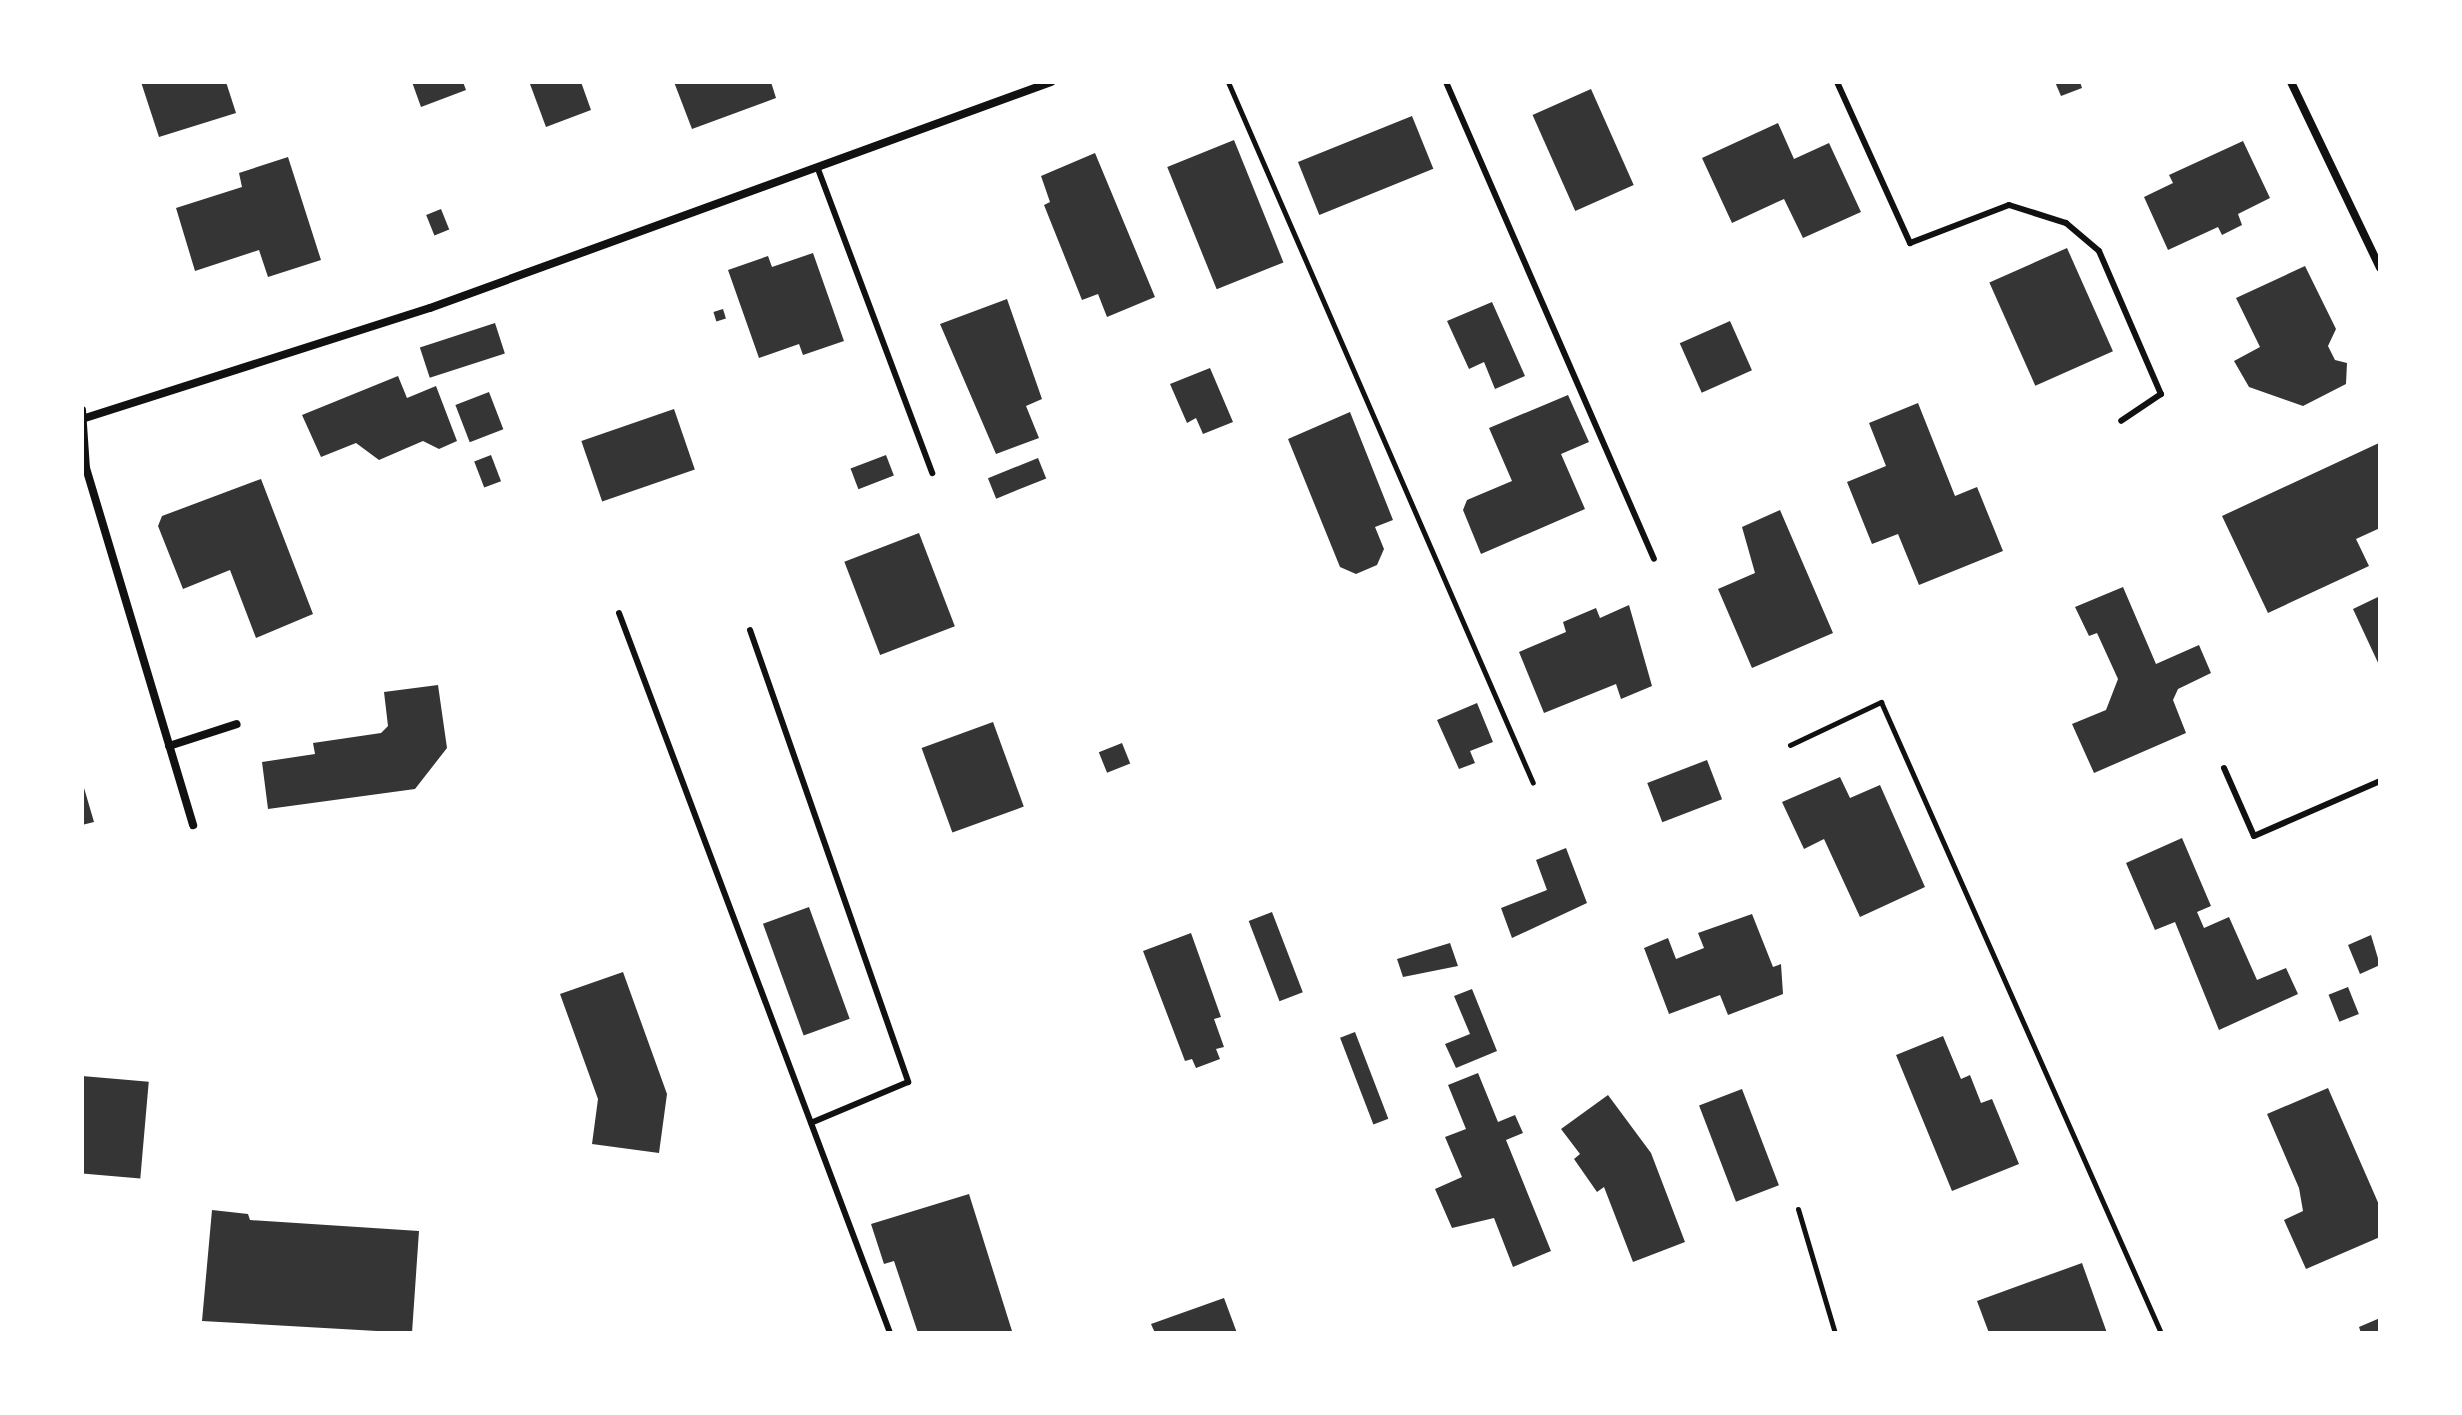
<!DOCTYPE html>
<style>
body{margin:0}
#map{position:relative;width:2462px;height:1415px;overflow:hidden;background:#fff;font-family:Overpass,sans-serif}
div>[style]{position:absolute}
[style*='--x']{left:calc(var(--x)*1px);top:calc(var(--y)*1px);width:calc(var(--w)*1px);rotate:calc(var(--a)*1deg)}
.building>*{inset:0;background:#353535;transform-origin:0 0}
.path>*{height:5px;margin:-2.5px;padding:0 2.5px;transform-origin:2.5px;border-radius:2.5px;background:#111}
.service>*{height:6px;margin:-3px;padding:0 3px;transform-origin:3px;border-radius:3px;background:#111}
.minor>*{height:8px;margin:-4px;padding:0 4px;transform-origin:4px;border-radius:4px;background:#111}
span{translate:-50% -50%;white-space:nowrap;text-align:center;line-height:1.15;-webkit-text-stroke:8px #fff;paint-order:stroke}
.frame{position:absolute;inset:0;border:84px solid #fff;pointer-events:none}
</style>
<div id="map">
<div class="building">
<i style="clip-path:polygon(141px 82px,226px 82px,236px 113px,159px 137px)"></i>
<i style="clip-path:polygon(412px 82px,463px 82px,466px 90px,421px 107px)"></i>
<i style="clip-path:polygon(536px 82px,581px 82px,591px 110px,546px 127px,530px 84px)"></i>
<i style="clip-path:polygon(674px 82px,771px 82px,776px 98px,692px 129px)"></i>
<i style="clip-path:polygon(2055px 82px,2080px 82px,2082px 88px,2061px 96px)"></i>
<i style="left:1591px;top:89px;width:105px;height:64px;rotate:66deg"></i>
<i style="left:1412px;top:116px;width:57px;height:123px;rotate:68deg"></i>
<i style="clip-path:polygon(1778px 123px,1794px 159px,1829px 143px,1861px 212px,1803px 238px,1784px 199px,1732px 223px,1702px 158px)"></i>
<i style="left:1234px;top:140px;width:132px;height:72px;rotate:68deg"></i>
<i style="clip-path:polygon(2243px 141px,2270px 198px,2238px 214px,2242px 225px,2222px 235px,2218px 227px,2168px 250px,2144px 197px,2173px 183px,2169px 175px)"></i>
<i style="clip-path:polygon(1095px 153px,1155px 297px,1107px 317px,1098px 294px,1082px 300px,1044px 205px,1050px 202px,1041px 176px)"></i>
<i style="clip-path:polygon(288px 157px,321px 260px,268px 277px,259px 250px,195px 271px,176px 208px,242px 187px,239px 173px)"></i>
<i style="left:441px;top:209px;width:22px;height:16px;rotate:68deg"></i>
<i style="left:2067px;top:248px;width:113px;height:85px;rotate:66deg"></i>
<i style="clip-path:polygon(813px 253px,844px 341px,803px 355px,799px 344px,759px 358px,728px 270px,768px 256px,772px 267px)"></i>
<i style="clip-path:polygon(2305px 266px,2336px 329px,2328px 346px,2335px 360px,2347px 363px,2346px 384px,2303px 406px,2249px 387px,2234px 361px,2260px 347px,2236px 298px)"></i>
<i style="clip-path:polygon(1007px 299px,1042px 399px,1026px 406px,1039px 438px,996px 454px,940px 324px)"></i>
<i style="clip-path:polygon(1492px 302px,1525px 376px,1495px 389px,1484px 362px,1469px 369px,1447px 321px)"></i>
<i style="left:723px;top:309px;width:10px;height:10px;rotate:73deg"></i>
<i style="left:1730px;top:321px;width:54px;height:55px;rotate:66deg"></i>
<i style="left:495px;top:323px;width:32px;height:79px;rotate:72deg"></i>
<i style="clip-path:polygon(1210px 368px,1233px 422px,1203px 434px,1196px 418px,1187px 423px,1170px 384px)"></i>
<i style="clip-path:polygon(398px 376px,407px 398px,436px 386px,457px 441px,439px 449px,423px 441px,379px 460px,356px 443px,321px 457px,302px 415px)"></i>
<i style="left:489px;top:392px;width:40px;height:36px;rotate:69deg"></i>
<i style="clip-path:polygon(1568px 395px,1589px 442px,1561px 454px,1585px 509px,1481px 554px,1463px 510px,1467px 500px,1512px 481px,1489px 428px)"></i>
<i style="clip-path:polygon(1918px 403px,1955px 496px,1977px 487px,2003px 551px,1919px 585px,1898px 534px,1872px 544px,1847px 482px,1886px 466px,1869px 423px)"></i>
<i style="left:674px;top:409px;width:64px;height:98px;rotate:71deg"></i>
<i style="clip-path:polygon(1350px 412px,1393px 520px,1375px 527px,1384px 549px,1377px 565px,1356px 574px,1340px 567px,1288px 439px)"></i>
<i style="clip-path:polygon(2379px 443px,2380px 528px,2356px 539px,2369px 566px,2268px 613px,2222px 516px)"></i>
<i style="left:491px;top:455px;width:28px;height:18px;rotate:69deg"></i>
<i style="left:886px;top:455px;width:22px;height:38px;rotate:69deg"></i>
<i style="left:1038px;top:458px;width:22px;height:54px;rotate:68deg"></i>
<i style="clip-path:polygon(261px 479px,313px 614px,256px 638px,230px 570px,183px 589px,158px 526px,162px 516px)"></i>
<i style="clip-path:polygon(1780px 510px,1833px 633px,1752px 668px,1718px 589px,1755px 573px,1742px 527px)"></i>
<i style="left:919px;top:533px;width:100px;height:80px;rotate:69deg"></i>
<i style="clip-path:polygon(2123px 587px,2156px 664px,2199px 645px,2211px 673px,2178px 689px,2173px 700px,2186px 733px,2094px 773px,2072px 724px,2106px 710px,2118px 679px,2097px 633px,2089px 636px,2075px 607px)"></i>
<i style="clip-path:polygon(2380px 596px,2380px 667px,2353px 609px)"></i>
<i style="clip-path:polygon(1629px 605px,1652px 686px,1621px 699px,1616px 684px,1544px 713px,1519px 652px,1566px 632px,1563px 622px,1596px 608px,1600px 618px)"></i>
<i style="clip-path:polygon(438px 685px,447px 748px,415px 789px,268px 809px,262px 762px,315px 754px,313px 743px,381px 733px,388px 726px,384px 692px)"></i>
<i style="clip-path:polygon(1477px 703px,1493px 742px,1470px 751px,1475px 763px,1459px 769px,1437px 720px)"></i>
<i style="left:993px;top:722px;width:90px;height:76px;rotate:70deg"></i>
<i style="left:1122px;top:743px;width:22px;height:25px;rotate:68deg"></i>
<i style="left:1707px;top:760px;width:42px;height:64px;rotate:69deg"></i>
<i style="clip-path:polygon(1840px 777px,1850px 798px,1880px 785px,1925px 887px,1860px 917px,1824px 839px,1804px 849px,1782px 802px)"></i>
<i style="clip-path:polygon(82px 781px,94px 822px,82px 825px)"></i>
<i style="clip-path:polygon(2182px 838px,2211px 906px,2197px 912px,2204px 928px,2229px 917px,2257px 980px,2286px 968px,2298px 994px,2219px 1030px,2175px 922px,2155px 930px,2126px 863px)"></i>
<i style="clip-path:polygon(1566px 848px,1587px 903px,1512px 938px,1501px 908px,1547px 890px,1536px 860px)"></i>
<i style="left:809px;top:907px;width:119px;height:49px;rotate:70deg"></i>
<i style="left:1272px;top:912px;width:86px;height:25px;rotate:69deg"></i>
<i style="clip-path:polygon(1752px 914px,1773px 967px,1781px 964px,1783px 994px,1728px 1015px,1720px 995px,1669px 1014px,1644px 948px,1668px 938px,1676px 959px,1704px 948px,1698px 933px)"></i>
<i style="clip-path:polygon(1191px 933px,1221px 1017px,1214px 1019px,1224px 1047px,1216px 1049px,1220px 1059px,1196px 1068px,1192px 1059px,1185px 1061px,1143px 951px)"></i>
<i style="clip-path:polygon(2371px 935px,2380px 965px,2360px 974px,2348px 945px)"></i>
<i style="clip-path:polygon(1450px 943px,1458px 966px,1403px 977px,1397px 959px)"></i>
<i style="clip-path:polygon(623px 972px,667px 1094px,659px 1153px,592px 1144px,598px 1099px,560px 994px)"></i>
<i style="left:2348px;top:987px;width:29px;height:21px;rotate:68deg"></i>
<i style="clip-path:polygon(1472px 989px,1497px 1051px,1456px 1068px,1445px 1044px,1470px 1034px,1454px 996px)"></i>
<i style="left:1355px;top:1032px;width:93px;height:16px;rotate:69deg"></i>
<i style="clip-path:polygon(1943px 1036px,1961px 1079px,1970px 1075px,1981px 1103px,1992px 1099px,2019px 1164px,1952px 1191px,1896px 1055px)"></i>
<i style="clip-path:polygon(1478px 1073px,1498px 1122px,1515px 1115px,1523px 1133px,1506px 1140px,1551px 1251px,1513px 1267px,1494px 1218px,1452px 1228px,1435px 1189px,1462px 1177px,1445px 1137px,1466px 1129px,1448px 1085px)"></i>
<i style="left:82px;top:1076px;width:67px;height:97px;rotate:5deg"></i>
<i style="clip-path:polygon(2328px 1088px,2380px 1207px,2380px 1237px,2306px 1269px,2284px 1220px,2303px 1211px,2299px 1188px,2267px 1114px)"></i>
<i style="left:1742px;top:1089px;width:103px;height:46px;rotate:69deg"></i>
<i style="clip-path:polygon(1608px 1095px,1651px 1153px,1685px 1242px,1633px 1262px,1604px 1187px,1597px 1192px,1574px 1159px,1580px 1154px,1561px 1129px)"></i>
<i style="clip-path:polygon(969px 1194px,1012px 1331px,918px 1333px,894px 1261px,884px 1264px,871px 1224px)"></i>
<i style="clip-path:polygon(212px 1210px,248px 1214px,250px 1220px,419px 1231px,412px 1333px,202px 1321px)"></i>
<i style="clip-path:polygon(2082px 1263px,2107px 1333px,1989px 1333px,1977px 1301px)"></i>
<i style="clip-path:polygon(1224px 1298px,1237px 1333px,1155px 1333px,1151px 1324px)"></i>
<i style="clip-path:polygon(2380px 1318px,2380px 1333px,2361px 1333px,2359px 1327px)"></i>
</div>
<div class="path">
<i style="--x:1228;--y:82;--w:764;--a:66.49"></i>
<i style="--x:1790;--y:745;--w:101;--a:-25.3"></i>
<i style="--x:1881;--y:702;--w:690;--a:66.07"></i>
<i style="--x:1798;--y:1209;--w:129;--a:73.4"></i>
</div>
<div class="service">
<i style="--x:1446;--y:82;--w:520;--a:66.44"></i>
<i style="--x:1837;--y:82;--w:177;--a:65.6"></i>
<i style="--x:1910;--y:243;--w:106;--a:-21"></i>
<i style="--x:2009;--y:205;--w:60;--a:17.5"></i>
<i style="--x:2066;--y:223;--w:43;--a:40.3"></i>
<i style="--x:2099;--y:251;--w:156;--a:66.6"></i>
<i style="--x:2161;--y:394;--w:48;--a:146"></i>
<i style="--x:818;--y:169;--w:325;--a:69.4"></i>
<i style="--x:619;--y:613;--w:769;--a:69.37"></i>
<i style="--x:750;--y:630;--w:479;--a:70.7"></i>
<i style="--x:908;--y:1082;--w:105;--a:157.1"></i>
<i style="--x:2224;--y:768;--w:74;--a:66.2"></i>
<i style="--x:2254;--y:836;--w:137;--a:-23.6"></i>
</div>
<div class="minor">
<i style="--x:2291;--y:82;--w:206;--a:64.4"></i>
<i style="--x:82;--y:410;--w:58;--a:86.1"></i>
<i style="--x:86;--y:468;--w:373;--a:73.3"></i>
<i style="--x:82;--y:419;--w:365;--a:-17.7"></i>
<i style="--x:430;--y:308;--w:661;--a:-20"></i>
<i style="--x:169;--y:746;--w:71;--a:-17.9"></i>
</div>
<div class="frame"></div>
</div>
